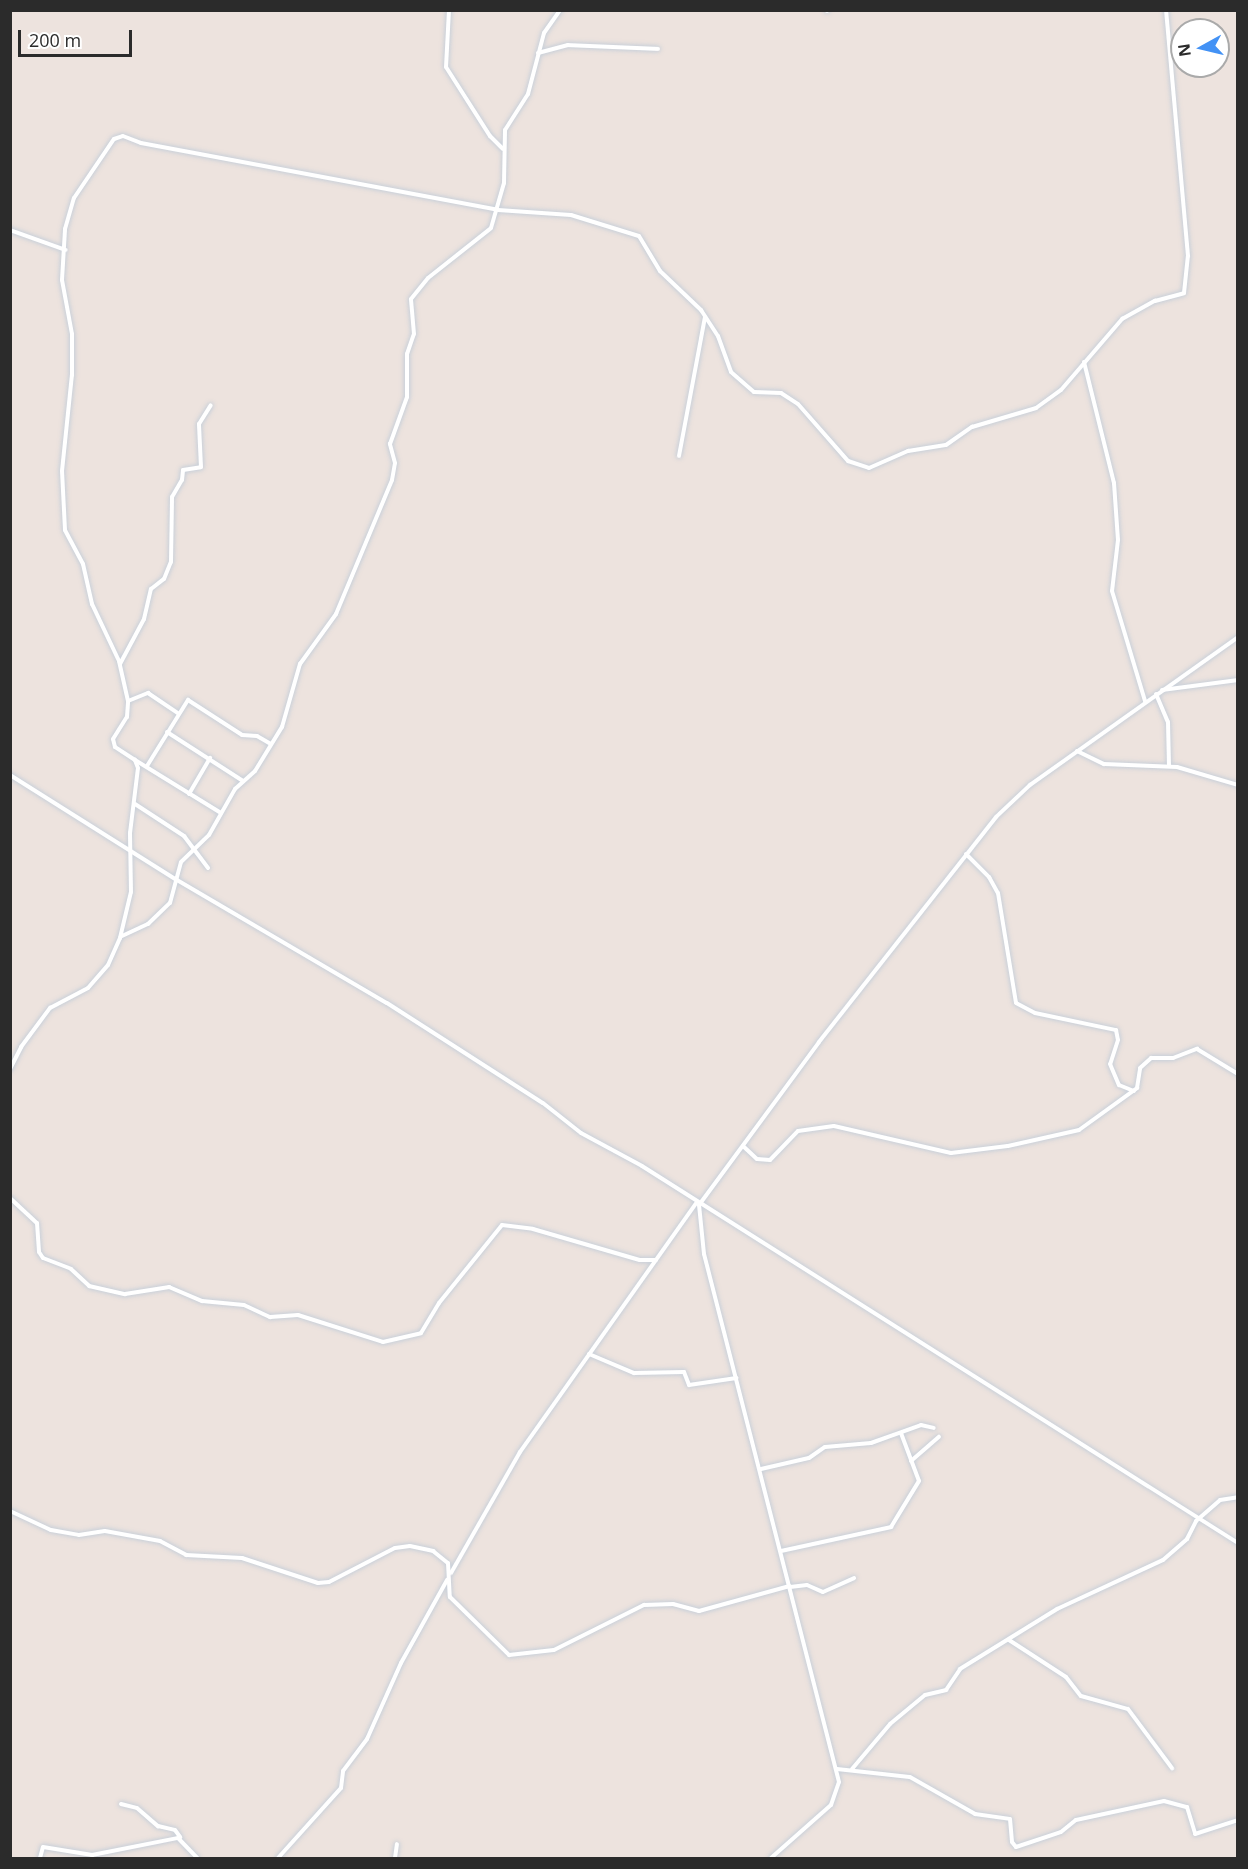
<!DOCTYPE html>
<style>
body{margin:0}
#map{position:relative;width:1248px;height:1869px;overflow:hidden;background:#ede3de;font-family:"Open Sans",sans-serif}
div>[style]{position:absolute}
[style*='--x']{left:calc(var(--x)*1px);top:calc(var(--y)*1px);width:calc(var(--w)*1px);rotate:calc(var(--a)*1deg)}
.roads{filter:drop-shadow(0 0 2px #c9d0d9) drop-shadow(0 0 2px #c9d0d9)}
.minor>*{height:4px;margin:-2px;padding:0 2px;transform-origin:2px;border-radius:2px;background:#fff}
span{translate:-50% -50%;white-space:nowrap;text-align:center;line-height:1.15;-webkit-text-stroke:4.5px #fff;paint-order:stroke}
.frame{position:absolute;inset:0;border:12px solid #2b2b2b;pointer-events:none}
.north{position:absolute;left:1170px;top:18px;width:60px;height:60px;box-sizing:border-box;background:#fff;border:2px solid #aaa;border-radius:50%;rotate:262deg;font-size:16px;font-weight:700;line-height:24px;text-align:center;color:#2b2b2b}
.north::after{content:'';display:block;margin:auto;width:21px;height:27px;background:#4392f5;clip-path:polygon(50% 0,100% 100%,50% 72%,0 100%)}
.scale{position:absolute;left:18px;top:30px;width:114px;height:27px;box-sizing:border-box;border:3px solid #2b2b2b;border-top:0;padding-left:8px;font-size:18px;line-height:21px;white-space:nowrap;color:#2b2b2b;-webkit-text-stroke:4px #fff;paint-order:stroke}
</style>
<div id="map">
<div class="roads">
<div class="minor">
<i style="--x:449;--y:10;--w:57;--a:93"></i>
<i style="--x:446;--y:67;--w:82;--a:57.5"></i>
<i style="--x:490;--y:136;--w:18;--a:45"></i>
<i style="--x:827;--y:11;--w:1;--a:-90"></i>
<i style="--x:538;--y:53;--w:31;--a:-15"></i>
<i style="--x:568;--y:45;--w:90;--a:2.5"></i>
<i style="--x:10;--y:230;--w:59;--a:19.7"></i>
<i style="--x:1084;--y:362;--w:125;--a:76.1"></i>
<i style="--x:1114;--y:483;--w:57;--a:86"></i>
<i style="--x:1118;--y:540;--w:51;--a:96.7"></i>
<i style="--x:1112;--y:591;--w:115;--a:73.3"></i>
<i style="--x:679;--y:456;--w:141;--a:-79.4"></i>
<i style="--x:120;--y:664;--w:51;--a:-61.9"></i>
<i style="--x:144;--y:619;--w:31;--a:-77"></i>
<i style="--x:151;--y:589;--w:16;--a:-38"></i>
<i style="--x:164;--y:579;--w:18;--a:-68"></i>
<i style="--x:171;--y:562;--w:65;--a:-89.1"></i>
<i style="--x:172;--y:497;--w:20;--a:-60"></i>
<i style="--x:182;--y:480;--w:10;--a:-84"></i>
<i style="--x:183;--y:470;--w:18;--a:-9"></i>
<i style="--x:201;--y:467;--w:43;--a:-92.7"></i>
<i style="--x:199;--y:424;--w:22;--a:-58"></i>
<i style="--x:1162;--y:690;--w:77;--a:-7.5"></i>
<i style="--x:1156;--y:694;--w:30;--a:67"></i>
<i style="--x:1168;--y:722;--w:44;--a:88.7"></i>
<i style="--x:128;--y:701;--w:22;--a:-22"></i>
<i style="--x:148;--y:693;--w:36;--a:34"></i>
<i style="--x:167;--y:732;--w:90;--a:32.8"></i>
<i style="--x:1077;--y:751;--w:30;--a:26"></i>
<i style="--x:1104;--y:764;--w:73;--a:2.4"></i>
<i style="--x:1177;--y:767;--w:64;--a:16.4"></i>
<i style="--x:135;--y:760;--w:101;--a:31.6"></i>
<i style="--x:147;--y:766;--w:78;--a:-58.2"></i>
<i style="--x:188;--y:700;--w:64;--a:32.9"></i>
<i style="--x:242;--y:735;--w:15;--a:4"></i>
<i style="--x:257;--y:736;--w:16;--a:30"></i>
<i style="--x:10;--y:775;--w:197;--a:32.2"></i>
<i style="--x:177;--y:880;--w:243;--a:30.4"></i>
<i style="--x:387;--y:1003;--w:185;--a:32.7"></i>
<i style="--x:543;--y:1103;--w:48;--a:38.3"></i>
<i style="--x:581;--y:1133;--w:69;--a:28.4"></i>
<i style="--x:642;--y:1166;--w:705;--a:32.32"></i>
<i style="--x:189;--y:794;--w:42;--a:-59.7"></i>
<i style="--x:135;--y:804;--w:59;--a:33.1"></i>
<i style="--x:184;--y:836;--w:40;--a:53"></i>
<i style="--x:966;--y:854;--w:33;--a:45"></i>
<i style="--x:989;--y:877;--w:18;--a:61"></i>
<i style="--x:998;--y:893;--w:111;--a:80.7"></i>
<i style="--x:1016;--y:1003;--w:21;--a:28"></i>
<i style="--x:1035;--y:1013;--w:83;--a:11.9"></i>
<i style="--x:1116;--y:1030;--w:10;--a:79"></i>
<i style="--x:1118;--y:1040;--w:25;--a:108"></i>
<i style="--x:1110;--y:1064;--w:23;--a:67"></i>
<i style="--x:1119;--y:1085;--w:16;--a:22"></i>
<i style="--x:122;--y:936;--w:29;--a:-25"></i>
<i style="--x:148;--y:924;--w:30;--a:-44"></i>
<i style="--x:170;--y:903;--w:42;--a:-75"></i>
<i style="--x:181;--y:862;--w:39;--a:-44"></i>
<i style="--x:209;--y:835;--w:53;--a:-60.5"></i>
<i style="--x:235;--y:789;--w:27;--a:-42"></i>
<i style="--x:255;--y:771;--w:52;--a:-58.5"></i>
<i style="--x:282;--y:727;--w:66;--a:-74.1"></i>
<i style="--x:300;--y:664;--w:62;--a:-54.2"></i>
<i style="--x:336;--y:614;--w:145;--a:-67.3"></i>
<i style="--x:392;--y:480;--w:17;--a:-80"></i>
<i style="--x:395;--y:463;--w:20;--a:-105"></i>
<i style="--x:390;--y:444;--w:50;--a:-70.1"></i>
<i style="--x:407;--y:397;--w:43;--a:-90"></i>
<i style="--x:407;--y:354;--w:21;--a:-71"></i>
<i style="--x:414;--y:334;--w:35;--a:-95"></i>
<i style="--x:411;--y:299;--w:27;--a:-51"></i>
<i style="--x:428;--y:278;--w:80;--a:-38.4"></i>
<i style="--x:491;--y:228;--w:47;--a:-73.9"></i>
<i style="--x:504;--y:183;--w:53;--a:-88.9"></i>
<i style="--x:505;--y:130;--w:43;--a:-57.4"></i>
<i style="--x:528;--y:94;--w:63;--a:-75.3"></i>
<i style="--x:544;--y:33;--w:28;--a:-55"></i>
<i style="--x:10;--y:1069;--w:25;--a:-63"></i>
<i style="--x:21;--y:1047;--w:49;--a:-53.4"></i>
<i style="--x:50;--y:1008;--w:43;--a:-27.8"></i>
<i style="--x:88;--y:988;--w:30;--a:-49"></i>
<i style="--x:108;--y:965;--w:30;--a:-66"></i>
<i style="--x:120;--y:938;--w:47;--a:-76.6"></i>
<i style="--x:131;--y:892;--w:59;--a:-91"></i>
<i style="--x:130;--y:833;--w:65;--a:-83"></i>
<i style="--x:138;--y:768;--w:9;--a:-111"></i>
<i style="--x:135;--y:760;--w:24;--a:-147"></i>
<i style="--x:115;--y:747;--w:8;--a:-104"></i>
<i style="--x:113;--y:739;--w:26;--a:-58"></i>
<i style="--x:127;--y:717;--w:16;--a:-86"></i>
<i style="--x:128;--y:701;--w:41;--a:-102.7"></i>
<i style="--x:119;--y:661;--w:63;--a:-115.3"></i>
<i style="--x:92;--y:604;--w:41;--a:-102.7"></i>
<i style="--x:83;--y:564;--w:38;--a:-118"></i>
<i style="--x:65;--y:530;--w:59;--a:-92.9"></i>
<i style="--x:62;--y:471;--w:97;--a:-84.1"></i>
<i style="--x:72;--y:375;--w:41;--a:-90"></i>
<i style="--x:72;--y:334;--w:55;--a:-100.5"></i>
<i style="--x:62;--y:280;--w:51;--a:-86.6"></i>
<i style="--x:65;--y:229;--w:32;--a:-74"></i>
<i style="--x:74;--y:198;--w:71;--a:-55.9"></i>
<i style="--x:114;--y:139;--w:9;--a:-18"></i>
<i style="--x:123;--y:136;--w:19;--a:21"></i>
<i style="--x:141;--y:143;--w:363;--a:10.6"></i>
<i style="--x:498;--y:210;--w:73;--a:3.9"></i>
<i style="--x:571;--y:215;--w:71;--a:17.2"></i>
<i style="--x:639;--y:236;--w:41;--a:59"></i>
<i style="--x:660;--y:271;--w:57;--a:43.6"></i>
<i style="--x:701;--y:310;--w:31;--a:57"></i>
<i style="--x:718;--y:336;--w:38;--a:70"></i>
<i style="--x:731;--y:372;--w:30;--a:41"></i>
<i style="--x:754;--y:392;--w:27;--a:2"></i>
<i style="--x:781;--y:393;--w:20;--a:33"></i>
<i style="--x:798;--y:404;--w:76;--a:48.7"></i>
<i style="--x:848;--y:461;--w:22;--a:18"></i>
<i style="--x:869;--y:468;--w:43;--a:-23.6"></i>
<i style="--x:908;--y:451;--w:38;--a:-9"></i>
<i style="--x:946;--y:445;--w:32;--a:-35"></i>
<i style="--x:972;--y:427;--w:67;--a:-16.5"></i>
<i style="--x:1036;--y:408;--w:31;--a:-36"></i>
<i style="--x:1061;--y:390;--w:94;--a:-49.3"></i>
<i style="--x:1122;--y:319;--w:38;--a:-29"></i>
<i style="--x:1155;--y:301;--w:30;--a:-15"></i>
<i style="--x:1184;--y:293;--w:37;--a:-84"></i>
<i style="--x:1188;--y:256;--w:247;--a:-95.1"></i>
<i style="--x:743;--y:1146;--w:19;--a:43"></i>
<i style="--x:757;--y:1159;--w:13;--a:4"></i>
<i style="--x:770;--y:1160;--w:40;--a:-46"></i>
<i style="--x:798;--y:1131;--w:36;--a:-8"></i>
<i style="--x:834;--y:1126;--w:120;--a:13"></i>
<i style="--x:951;--y:1153;--w:57;--a:-7"></i>
<i style="--x:1008;--y:1146;--w:73;--a:-12.7"></i>
<i style="--x:1079;--y:1130;--w:72;--a:-35.9"></i>
<i style="--x:1137;--y:1088;--w:20;--a:-81"></i>
<i style="--x:1140;--y:1068;--w:15;--a:-42"></i>
<i style="--x:1151;--y:1058;--w:22;--a:0"></i>
<i style="--x:1173;--y:1058;--w:26;--a:-21"></i>
<i style="--x:1197;--y:1049;--w:48;--a:31.4"></i>
<i style="--x:10;--y:1198;--w:37;--a:43"></i>
<i style="--x:37;--y:1223;--w:29;--a:86"></i>
<i style="--x:39;--y:1252;--w:7;--a:56"></i>
<i style="--x:43;--y:1258;--w:30;--a:21"></i>
<i style="--x:71;--y:1269;--w:25;--a:43"></i>
<i style="--x:89;--y:1286;--w:37;--a:13"></i>
<i style="--x:125;--y:1294;--w:45;--a:-9"></i>
<i style="--x:169;--y:1287;--w:36;--a:23"></i>
<i style="--x:202;--y:1301;--w:42;--a:5.4"></i>
<i style="--x:244;--y:1305;--w:29;--a:25"></i>
<i style="--x:270;--y:1317;--w:28;--a:-4"></i>
<i style="--x:298;--y:1315;--w:89;--a:17.6"></i>
<i style="--x:383;--y:1342;--w:39;--a:-13"></i>
<i style="--x:421;--y:1333;--w:35;--a:-59"></i>
<i style="--x:439;--y:1303;--w:100;--a:-51.1"></i>
<i style="--x:502;--y:1225;--w:31;--a:7"></i>
<i style="--x:533;--y:1229;--w:111;--a:16.2"></i>
<i style="--x:640;--y:1260;--w:16;--a:0"></i>
<i style="--x:589;--y:1354;--w:49;--a:22.9"></i>
<i style="--x:634;--y:1373;--w:50;--a:-1.1"></i>
<i style="--x:684;--y:1372;--w:14;--a:69"></i>
<i style="--x:689;--y:1385;--w:48;--a:-8.5"></i>
<i style="--x:911;--y:1461;--w:37;--a:-41"></i>
<i style="--x:761;--y:1469;--w:49;--a:-12.9"></i>
<i style="--x:809;--y:1458;--w:19;--a:-35"></i>
<i style="--x:825;--y:1447;--w:46;--a:-5"></i>
<i style="--x:871;--y:1443;--w:53;--a:-19.8"></i>
<i style="--x:921;--y:1425;--w:13;--a:13"></i>
<i style="--x:10;--y:1511;--w:45;--a:24.9"></i>
<i style="--x:51;--y:1530;--w:28;--a:10"></i>
<i style="--x:79;--y:1535;--w:26;--a:-9"></i>
<i style="--x:105;--y:1531;--w:56;--a:10.3"></i>
<i style="--x:160;--y:1541;--w:30;--a:28"></i>
<i style="--x:186;--y:1555;--w:56;--a:3.1"></i>
<i style="--x:242;--y:1558;--w:80;--a:18.2"></i>
<i style="--x:318;--y:1583;--w:11;--a:-5"></i>
<i style="--x:329;--y:1582;--w:74;--a:-27.3"></i>
<i style="--x:395;--y:1548;--w:15;--a:-8"></i>
<i style="--x:410;--y:1546;--w:24;--a:12"></i>
<i style="--x:433;--y:1551;--w:19;--a:39"></i>
<i style="--x:448;--y:1563;--w:34;--a:87"></i>
<i style="--x:450;--y:1597;--w:83;--a:44.5"></i>
<i style="--x:509;--y:1655;--w:45;--a:-6.3"></i>
<i style="--x:554;--y:1650;--w:101;--a:-26.6"></i>
<i style="--x:644;--y:1605;--w:29;--a:-2"></i>
<i style="--x:673;--y:1604;--w:27;--a:15"></i>
<i style="--x:699;--y:1611;--w:94;--a:-15.4"></i>
<i style="--x:781;--y:1551;--w:113;--a:-12.3"></i>
<i style="--x:891;--y:1527;--w:54;--a:-58.7"></i>
<i style="--x:919;--y:1481;--w:51;--a:-110.6"></i>
<i style="--x:451;--y:1573;--w:139;--a:-60.3"></i>
<i style="--x:520;--y:1452;--w:305;--a:-54.7"></i>
<i style="--x:790;--y:1587;--w:17;--a:-7"></i>
<i style="--x:807;--y:1585;--w:17;--a:24"></i>
<i style="--x:823;--y:1592;--w:34;--a:-24"></i>
<i style="--x:1009;--y:1640;--w:68;--a:33"></i>
<i style="--x:1066;--y:1677;--w:24;--a:52"></i>
<i style="--x:1081;--y:1696;--w:49;--a:15.5"></i>
<i style="--x:1128;--y:1709;--w:74;--a:53.3"></i>
<i style="--x:837;--y:1769;--w:73;--a:6.3"></i>
<i style="--x:910;--y:1777;--w:75;--a:29.6"></i>
<i style="--x:975;--y:1814;--w:35;--a:8"></i>
<i style="--x:1010;--y:1819;--w:23;--a:85"></i>
<i style="--x:1012;--y:1842;--w:6;--a:51"></i>
<i style="--x:1016;--y:1847;--w:47;--a:-18.4"></i>
<i style="--x:1061;--y:1832;--w:19;--a:-39"></i>
<i style="--x:1076;--y:1820;--w:90;--a:-12.2"></i>
<i style="--x:1164;--y:1801;--w:24;--a:15"></i>
<i style="--x:1187;--y:1807;--w:28;--a:73"></i>
<i style="--x:1195;--y:1834;--w:45;--a:-18"></i>
<i style="--x:852;--y:1769;--w:59;--a:-49.8"></i>
<i style="--x:890;--y:1724;--w:45;--a:-39.6"></i>
<i style="--x:925;--y:1695;--w:22;--a:-13"></i>
<i style="--x:946;--y:1690;--w:25;--a:-56"></i>
<i style="--x:960;--y:1669;--w:114;--a:-31.7"></i>
<i style="--x:1057;--y:1609;--w:117;--a:-24.8"></i>
<i style="--x:1163;--y:1560;--w:32;--a:-41"></i>
<i style="--x:1187;--y:1539;--w:20;--a:-63"></i>
<i style="--x:1196;--y:1521;--w:32;--a:-41"></i>
<i style="--x:1220;--y:1500;--w:18;--a:-9"></i>
<i style="--x:121;--y:1804;--w:16;--a:14"></i>
<i style="--x:137;--y:1808;--w:28;--a:41"></i>
<i style="--x:158;--y:1826;--w:17;--a:13"></i>
<i style="--x:175;--y:1830;--w:9;--a:54"></i>
<i style="--x:40;--y:1858;--w:11;--a:-75"></i>
<i style="--x:43;--y:1847;--w:50;--a:9.3"></i>
<i style="--x:92;--y:1855;--w:88;--a:-11.2"></i>
<i style="--x:178;--y:1838;--w:28;--a:46"></i>
<i style="--x:278;--y:1858;--w:94;--a:-48"></i>
<i style="--x:341;--y:1788;--w:17;--a:-83"></i>
<i style="--x:343;--y:1771;--w:40;--a:-53"></i>
<i style="--x:367;--y:1739;--w:83;--a:-65.9"></i>
<i style="--x:401;--y:1663;--w:95;--a:-61"></i>
<i style="--x:395;--y:1858;--w:14;--a:-82"></i>
<i style="--x:771;--y:1858;--w:80;--a:-41.5"></i>
<i style="--x:831;--y:1805;--w:24;--a:-71"></i>
<i style="--x:839;--y:1782;--w:545;--a:-104.34"></i>
<i style="--x:704;--y:1254;--w:49;--a:-95.8"></i>
<i style="--x:699;--y:1205;--w:202;--a:-53.6"></i>
<i style="--x:819;--y:1042;--w:286;--a:-51.8"></i>
<i style="--x:996;--y:817;--w:47;--a:-43.3"></i>
<i style="--x:1030;--y:785;--w:255;--a:-35.4"></i>
</div>
</div>
<div class="frame"></div>
<div class="north">N</div>
<div class="scale">200 m</div>
</div>
